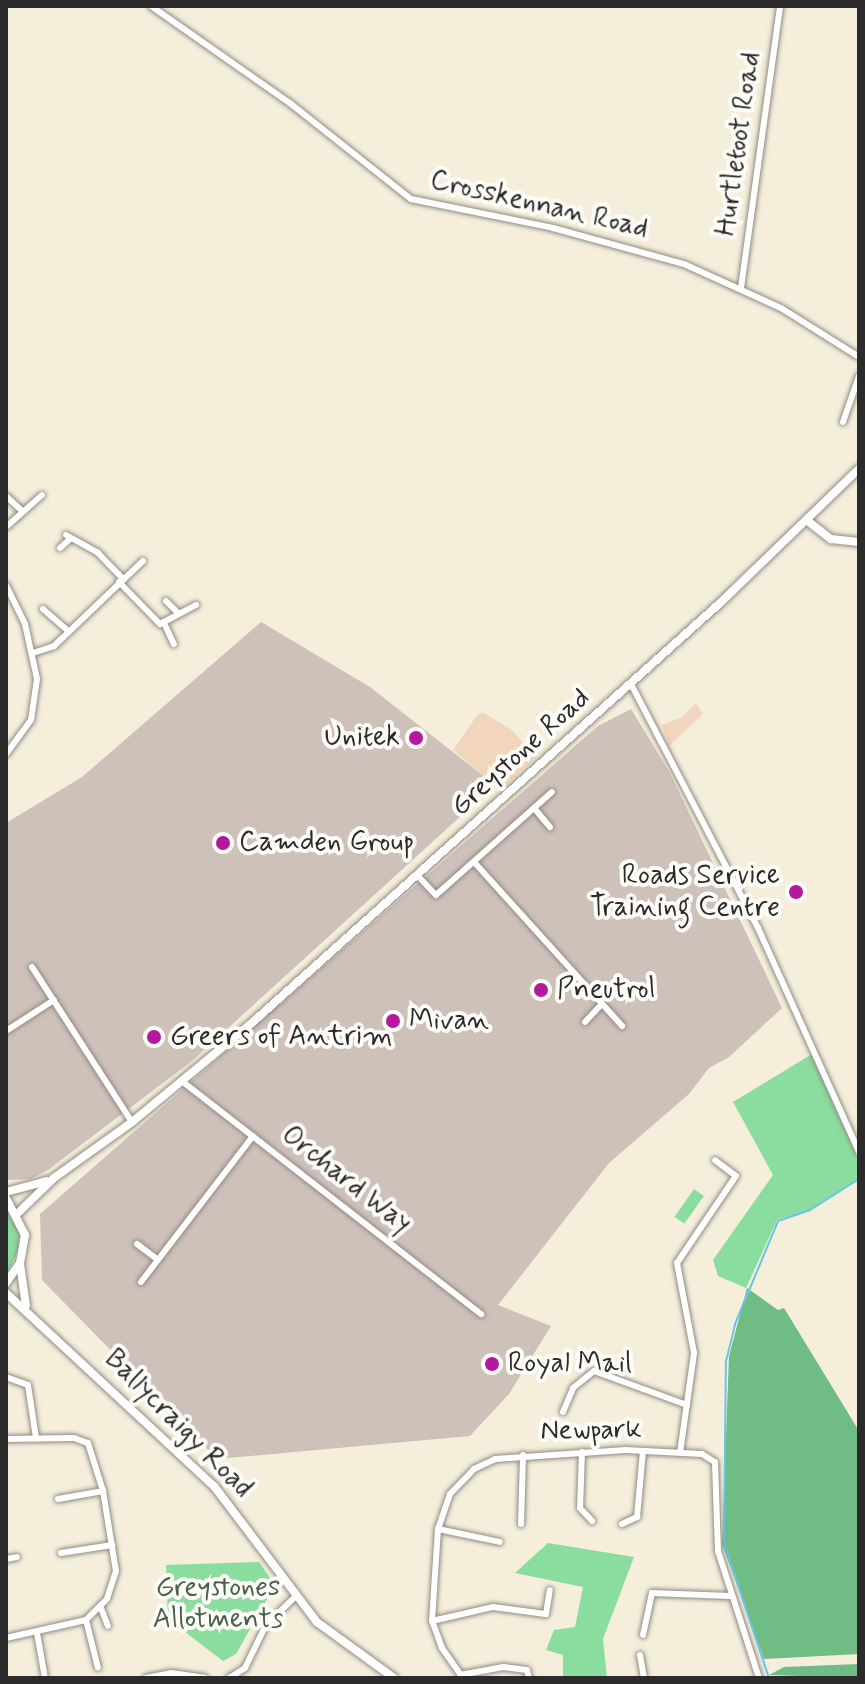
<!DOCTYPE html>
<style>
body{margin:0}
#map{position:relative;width:865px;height:1684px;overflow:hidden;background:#f5eedb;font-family:Mynerve,sans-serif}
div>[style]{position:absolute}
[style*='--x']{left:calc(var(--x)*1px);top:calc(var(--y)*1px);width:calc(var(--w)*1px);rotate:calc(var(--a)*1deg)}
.built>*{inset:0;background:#f1d5bd}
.industrial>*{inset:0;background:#cec1ba}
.green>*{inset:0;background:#8add9e;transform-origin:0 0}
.forest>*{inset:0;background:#6fbc85}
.stream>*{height:2px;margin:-1px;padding:0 1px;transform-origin:1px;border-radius:1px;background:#69c5e7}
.roads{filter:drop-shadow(0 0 2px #908c83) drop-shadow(0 0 2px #908c83)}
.minor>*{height:6px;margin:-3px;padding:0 3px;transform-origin:3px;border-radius:3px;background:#fff}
.major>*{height:8px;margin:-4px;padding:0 4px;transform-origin:4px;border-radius:4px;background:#fff}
.dots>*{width:22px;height:22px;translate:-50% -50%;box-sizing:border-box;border:4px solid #fdfcf7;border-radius:50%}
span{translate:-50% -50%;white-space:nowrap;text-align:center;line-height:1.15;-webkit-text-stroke:8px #fdfcf7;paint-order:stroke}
.street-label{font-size:28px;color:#2b2b2b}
.poi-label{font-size:28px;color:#2b2b2b}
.right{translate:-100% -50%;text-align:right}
.left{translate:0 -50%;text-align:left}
.park-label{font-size:28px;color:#48604e}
.frame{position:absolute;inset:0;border:8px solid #2b2b2b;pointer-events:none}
</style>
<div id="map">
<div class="built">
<i style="clip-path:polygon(696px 703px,703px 714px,669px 746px,662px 725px,682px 717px)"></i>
<i style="clip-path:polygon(484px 713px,512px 730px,536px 757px,500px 790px,453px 750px,478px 714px)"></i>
</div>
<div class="industrial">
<i style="clip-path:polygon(261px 622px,370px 687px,495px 785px,192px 1061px,48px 1170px,31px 1179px,6px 1180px,6px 823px,82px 777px)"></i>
<i style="clip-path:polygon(631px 709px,670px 773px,782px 1008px,729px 1057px,709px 1068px,689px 1094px,609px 1163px,498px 1305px,551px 1326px,509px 1394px,470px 1436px,217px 1459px,42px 1280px,40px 1214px,598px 726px)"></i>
</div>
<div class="green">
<i style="clip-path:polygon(812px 1054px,859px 1161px,859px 1179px,810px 1210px,777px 1220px,746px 1288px,718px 1276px,713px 1260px,773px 1175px,733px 1102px)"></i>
<i style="left:694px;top:1189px;width:12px;height:34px;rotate:35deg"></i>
<i style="clip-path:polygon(6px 1205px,19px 1230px,20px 1248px,6px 1275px)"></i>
<i style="clip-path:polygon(548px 1543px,634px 1557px,603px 1639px,607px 1678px,563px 1678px,563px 1655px,546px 1650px,554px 1630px,575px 1627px,583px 1587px,515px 1573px)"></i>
<i style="clip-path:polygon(259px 1562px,275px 1585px,236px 1654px,223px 1661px,168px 1619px,166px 1565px)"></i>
</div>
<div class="forest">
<i style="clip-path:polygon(747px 1288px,778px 1310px,784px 1308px,859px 1431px,859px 1654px,764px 1659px,722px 1544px,729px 1356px)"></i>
<i style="clip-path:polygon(859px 1664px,859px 1678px,769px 1675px,784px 1667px)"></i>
</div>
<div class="stream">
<i style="--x:769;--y:1678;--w:142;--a:-108.4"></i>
<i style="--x:724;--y:1543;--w:182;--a:-89.4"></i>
<i style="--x:726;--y:1361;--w:38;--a:-76"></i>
<i style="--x:735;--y:1324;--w:112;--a:-67.3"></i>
<i style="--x:778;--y:1221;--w:34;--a:-19"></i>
<i style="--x:810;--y:1210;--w:58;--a:-32.3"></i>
</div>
<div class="roads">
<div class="minor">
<i style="--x:151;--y:6;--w:171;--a:35"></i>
<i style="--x:291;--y:104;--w:153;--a:38.4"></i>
<i style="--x:411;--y:199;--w:145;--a:11.5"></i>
<i style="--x:553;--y:228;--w:136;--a:15.4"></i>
<i style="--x:684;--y:264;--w:107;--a:24.4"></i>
<i style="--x:781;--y:308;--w:92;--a:32.1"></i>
<i style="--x:741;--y:288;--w:285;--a:-82.1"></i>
<i style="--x:843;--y:422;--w:49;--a:-70.8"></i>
<i style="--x:6;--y:496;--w:22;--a:43"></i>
<i style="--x:6;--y:527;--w:48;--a:-41.6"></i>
<i style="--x:66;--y:535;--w:37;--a:29"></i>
<i style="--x:98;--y:553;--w:36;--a:46"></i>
<i style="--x:60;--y:548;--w:13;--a:-42"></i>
<i style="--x:119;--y:582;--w:59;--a:45.7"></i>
<i style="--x:160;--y:624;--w:41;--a:-27.8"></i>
<i style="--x:6;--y:585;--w:43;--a:64"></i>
<i style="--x:25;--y:624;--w:56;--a:77.7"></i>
<i style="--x:37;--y:679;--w:41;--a:98.3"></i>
<i style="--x:31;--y:720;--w:42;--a:126.3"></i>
<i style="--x:166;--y:601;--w:18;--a:45"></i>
<i style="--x:43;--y:609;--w:33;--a:41"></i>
<i style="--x:165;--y:625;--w:21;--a:65"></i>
<i style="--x:33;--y:653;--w:22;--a:-18"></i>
<i style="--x:54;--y:646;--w:123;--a:-43.7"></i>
<i style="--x:631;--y:684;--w:275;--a:62.5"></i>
<i style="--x:758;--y:928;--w:246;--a:65.7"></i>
<i style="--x:534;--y:808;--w:25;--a:50"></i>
<i style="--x:474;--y:862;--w:221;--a:47.9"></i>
<i style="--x:418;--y:876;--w:26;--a:47"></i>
<i style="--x:436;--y:895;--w:155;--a:-41.6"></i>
<i style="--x:32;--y:967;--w:184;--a:57.2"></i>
<i style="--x:585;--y:1022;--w:25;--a:-47"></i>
<i style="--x:6;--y:1031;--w:57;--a:-32.9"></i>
<i style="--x:183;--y:1082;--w:378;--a:37.9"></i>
<i style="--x:137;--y:1244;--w:26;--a:37"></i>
<i style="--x:141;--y:1282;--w:184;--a:-52.5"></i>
<i style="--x:6;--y:1377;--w:23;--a:20"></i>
<i style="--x:28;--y:1385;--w:54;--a:81.4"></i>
<i style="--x:563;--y:1412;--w:26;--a:-67"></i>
<i style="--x:573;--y:1388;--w:27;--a:-39"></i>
<i style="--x:594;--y:1371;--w:99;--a:20.1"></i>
<i style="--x:6;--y:1439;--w:68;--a:-0.8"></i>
<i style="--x:74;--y:1438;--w:15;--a:20"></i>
<i style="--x:88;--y:1443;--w:50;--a:72.6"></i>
<i style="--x:103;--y:1491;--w:81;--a:80.8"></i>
<i style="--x:116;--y:1571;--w:29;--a:108"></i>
<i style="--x:107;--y:1599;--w:30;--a:135"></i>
<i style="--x:86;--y:1620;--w:82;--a:167.3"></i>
<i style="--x:582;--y:1452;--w:56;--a:92"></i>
<i style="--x:580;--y:1508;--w:18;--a:47"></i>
<i style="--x:680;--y:1453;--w:101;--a:-82"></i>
<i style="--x:694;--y:1353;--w:92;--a:-100.7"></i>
<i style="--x:677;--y:1263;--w:105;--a:-55.9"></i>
<i style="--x:736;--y:1176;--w:26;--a:-143"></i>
<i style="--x:58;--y:1499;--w:46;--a:-10.1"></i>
<i style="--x:521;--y:1524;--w:69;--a:-88.3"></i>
<i style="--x:622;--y:1524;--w:17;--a:-25"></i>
<i style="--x:637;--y:1517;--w:66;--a:-84.8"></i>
<i style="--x:438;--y:1529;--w:63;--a:11.8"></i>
<i style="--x:61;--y:1553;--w:52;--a:-8.9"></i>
<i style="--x:6;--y:1559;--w:11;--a:-10"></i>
<i style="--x:101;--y:1608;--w:19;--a:69"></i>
<i style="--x:86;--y:1620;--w:49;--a:76"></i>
<i style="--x:432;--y:1621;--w:63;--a:-12.9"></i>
<i style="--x:493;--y:1607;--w:53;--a:7.5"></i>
<i style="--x:546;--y:1614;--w:24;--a:-81"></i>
<i style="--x:37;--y:1633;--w:46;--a:79.9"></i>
<i style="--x:643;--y:1635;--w:43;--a:-77.9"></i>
<i style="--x:652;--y:1593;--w:78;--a:2.2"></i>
<i style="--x:640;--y:1655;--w:23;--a:80"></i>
<i style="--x:460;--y:1675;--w:44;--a:-10.5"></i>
<i style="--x:503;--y:1667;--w:24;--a:7"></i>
<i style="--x:527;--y:1670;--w:8;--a:76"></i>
<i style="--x:146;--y:1678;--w:25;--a:-11"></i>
<i style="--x:171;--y:1673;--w:34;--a:8"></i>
<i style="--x:229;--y:1678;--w:19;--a:-32"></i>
<i style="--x:245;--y:1668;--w:48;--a:-64"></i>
<i style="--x:266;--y:1625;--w:40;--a:-44"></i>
<i style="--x:463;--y:1678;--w:37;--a:-125"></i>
<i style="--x:442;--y:1648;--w:29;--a:-110"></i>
<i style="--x:432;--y:1621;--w:92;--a:-86.3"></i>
<i style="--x:438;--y:1529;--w:37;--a:-71"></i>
<i style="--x:450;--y:1494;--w:35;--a:-46"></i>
<i style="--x:474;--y:1469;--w:23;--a:-25"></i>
<i style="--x:495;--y:1459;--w:131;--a:-3.9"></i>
<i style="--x:626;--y:1450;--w:76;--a:3"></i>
<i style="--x:702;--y:1454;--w:15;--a:32"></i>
<i style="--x:715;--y:1462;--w:89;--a:88.1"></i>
<i style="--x:718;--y:1551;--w:133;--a:72.1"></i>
</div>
<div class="major">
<i style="--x:809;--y:522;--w:28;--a:38"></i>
<i style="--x:831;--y:539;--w:28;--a:6"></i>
<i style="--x:6;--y:1192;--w:42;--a:-15"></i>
<i style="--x:6;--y:1198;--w:42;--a:62.8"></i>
<i style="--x:25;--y:1235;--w:28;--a:100"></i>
<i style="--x:20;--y:1263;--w:24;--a:125"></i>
<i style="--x:18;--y:1213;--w:50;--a:-44.2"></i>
<i style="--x:54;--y:1178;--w:96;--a:-35.7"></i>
<i style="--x:132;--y:1122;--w:158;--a:-39.6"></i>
<i style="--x:254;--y:1021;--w:626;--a:-41.89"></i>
<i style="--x:720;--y:603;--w:193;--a:-44"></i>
<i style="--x:20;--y:1264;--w:42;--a:81.9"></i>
<i style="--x:6;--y:1293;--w:284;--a:42.9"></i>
<i style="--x:214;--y:1486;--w:171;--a:52.9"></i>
<i style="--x:317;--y:1622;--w:95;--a:36"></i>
</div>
</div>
<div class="dots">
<i style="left:416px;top:738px;background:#b5179e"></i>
<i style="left:223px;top:843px;background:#b5179e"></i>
<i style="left:796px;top:892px;background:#b5179e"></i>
<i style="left:541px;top:990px;background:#b5179e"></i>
<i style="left:393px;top:1021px;background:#b5179e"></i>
<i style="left:154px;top:1037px;background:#b5179e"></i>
<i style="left:492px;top:1364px;background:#b5179e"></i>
</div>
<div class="street-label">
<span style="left:739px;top:144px;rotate:-82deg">Hurtletoot Road</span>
<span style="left:539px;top:205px;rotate:13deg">Crosskennan Road</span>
<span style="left:521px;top:753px;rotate:-42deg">Greystone Road</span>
<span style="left:346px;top:1180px;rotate:38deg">Orchard Way</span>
<span style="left:178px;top:1424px;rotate:45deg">Ballycraigy Road</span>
<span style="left:591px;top:1431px;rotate:-1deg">Newpark</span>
</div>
<div class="poi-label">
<span class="right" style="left:400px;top:738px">Unitek</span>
<span class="left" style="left:239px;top:843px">Camden Group</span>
<span class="right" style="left:780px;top:892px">Roads Service<br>Training Centre</span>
<span class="left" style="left:557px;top:990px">Pneutrol</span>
<span class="left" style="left:409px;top:1021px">Mivan</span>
<span class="left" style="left:170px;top:1037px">Greers of Antrim</span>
<span class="left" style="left:508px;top:1364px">Royal Mail</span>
</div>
<div class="park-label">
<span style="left:218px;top:1604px">Greystones<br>Allotments</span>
</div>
<div class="frame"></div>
</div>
